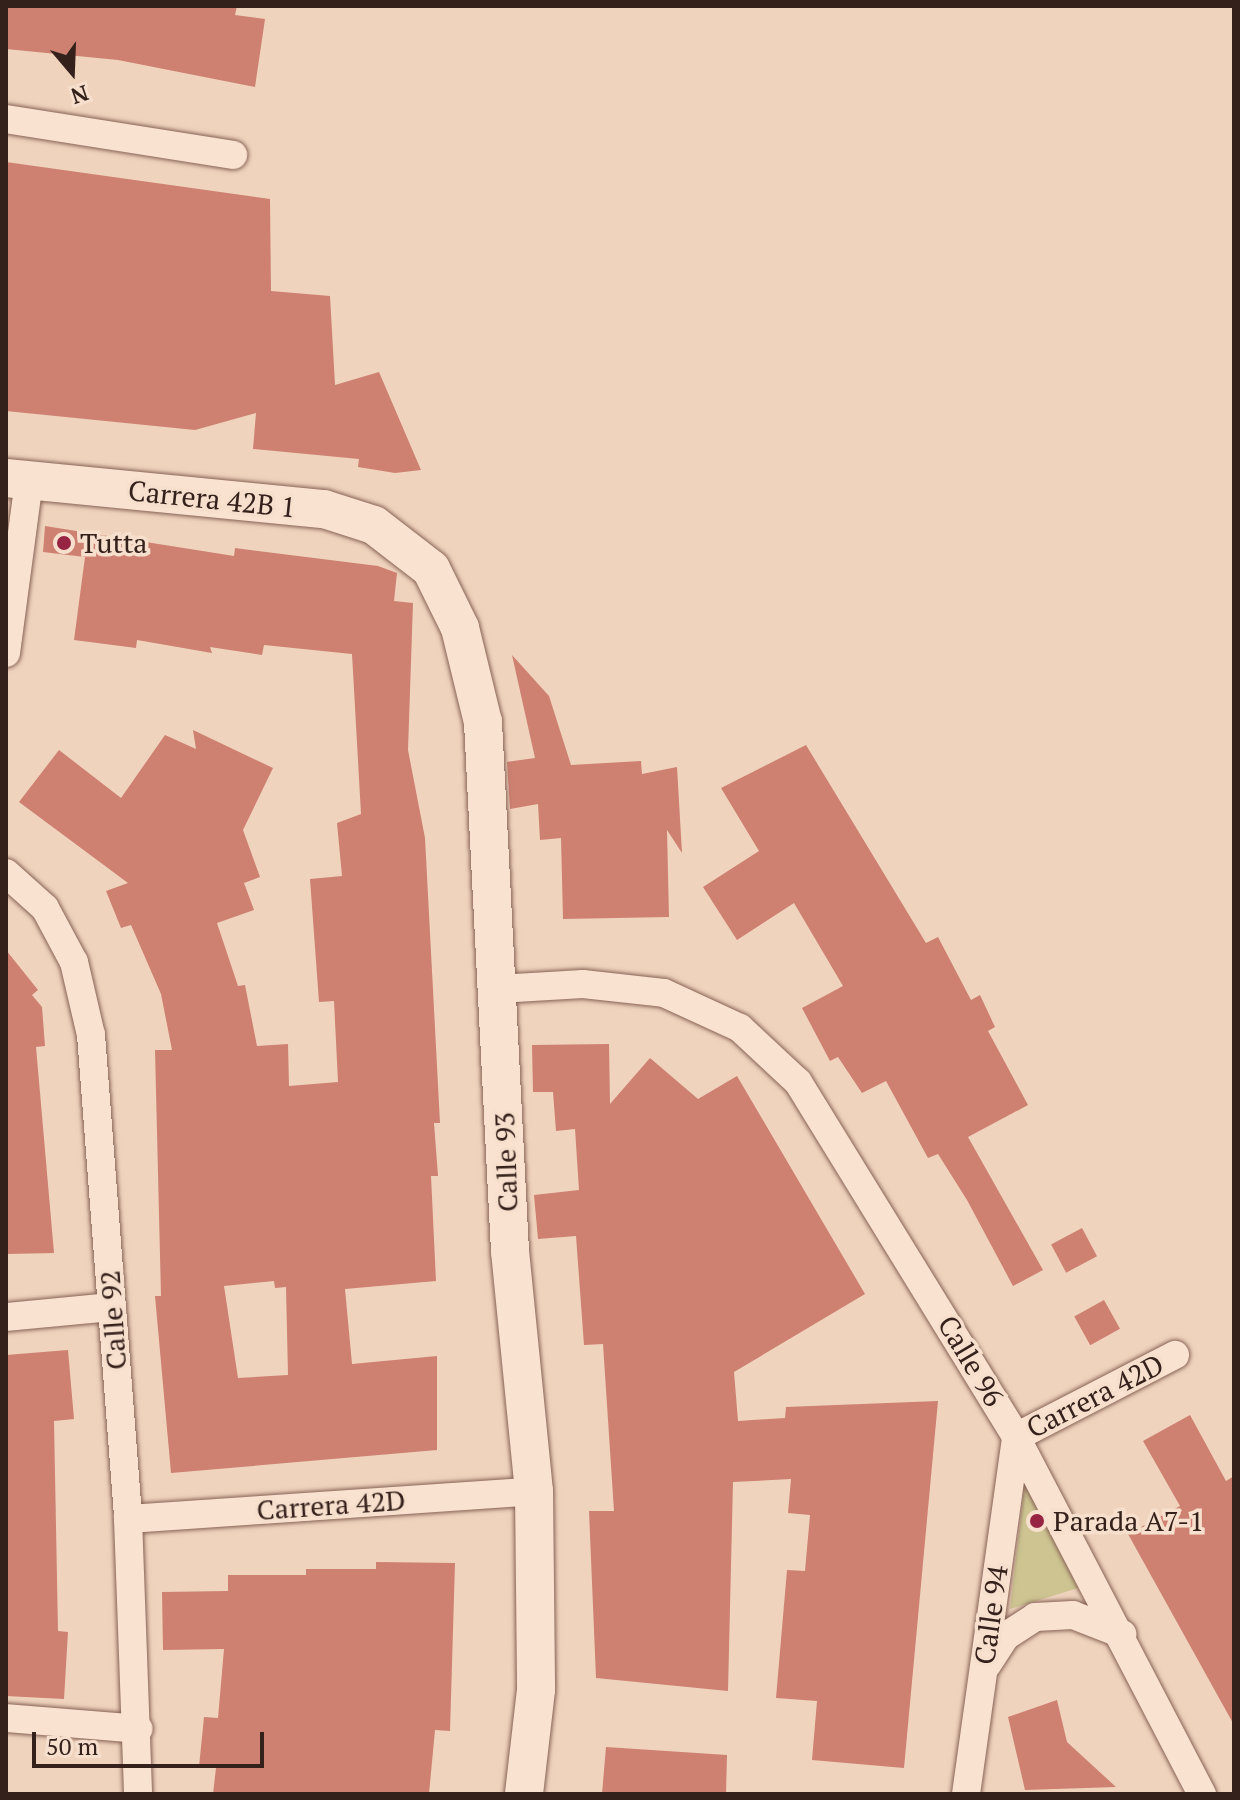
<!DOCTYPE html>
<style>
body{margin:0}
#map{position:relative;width:1240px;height:1800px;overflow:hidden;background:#efd3bd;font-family:"PT Serif",serif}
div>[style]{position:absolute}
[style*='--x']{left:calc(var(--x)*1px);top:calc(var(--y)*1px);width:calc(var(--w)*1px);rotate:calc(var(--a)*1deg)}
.green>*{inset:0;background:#cdc491}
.building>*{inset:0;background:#ce8071;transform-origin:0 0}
.roads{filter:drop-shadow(0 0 2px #876356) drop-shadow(0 0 2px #876356)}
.street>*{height:28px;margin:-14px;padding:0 14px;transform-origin:14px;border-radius:14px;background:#fae2d0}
.secondary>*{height:38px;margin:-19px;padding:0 19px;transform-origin:19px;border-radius:19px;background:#fae2d0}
.dots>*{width:22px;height:22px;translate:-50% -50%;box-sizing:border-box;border:4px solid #f6dfcc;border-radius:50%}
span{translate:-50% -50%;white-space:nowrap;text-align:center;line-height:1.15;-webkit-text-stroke:7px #f6dfcc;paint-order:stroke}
.street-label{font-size:28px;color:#35211b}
.poi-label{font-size:28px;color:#35211b}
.left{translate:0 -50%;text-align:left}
.frame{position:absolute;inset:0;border:8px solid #35211b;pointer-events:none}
.north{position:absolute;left:32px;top:32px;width:80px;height:80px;-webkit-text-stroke:6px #f6dfcc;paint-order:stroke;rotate:161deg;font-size:22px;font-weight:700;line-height:32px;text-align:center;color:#35211b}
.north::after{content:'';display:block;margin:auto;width:28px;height:36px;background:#35211b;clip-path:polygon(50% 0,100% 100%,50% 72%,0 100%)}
.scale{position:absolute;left:32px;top:1732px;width:232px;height:36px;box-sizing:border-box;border:4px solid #35211b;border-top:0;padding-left:10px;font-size:24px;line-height:28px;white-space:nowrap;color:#35211b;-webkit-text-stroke:6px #f6dfcc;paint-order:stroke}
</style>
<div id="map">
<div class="green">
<i style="clip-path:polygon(1025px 1481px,1078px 1588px,1010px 1609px)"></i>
</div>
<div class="building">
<i style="clip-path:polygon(6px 6px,237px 6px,235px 15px,265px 19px,255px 87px,118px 60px,6px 49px)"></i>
<i style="clip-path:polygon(6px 162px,270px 199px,271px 291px,330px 296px,335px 385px,379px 372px,421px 470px,395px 473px,358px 467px,359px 459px,253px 449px,256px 413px,195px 430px,6px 411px)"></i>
<i style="clip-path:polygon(evenodd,45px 526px,234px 556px,235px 548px,378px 566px,397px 573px,394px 601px,413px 603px,408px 750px,425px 838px,440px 1123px,434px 1123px,438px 1176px,431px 1176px,436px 1281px,345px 1289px,352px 1364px,437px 1356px,437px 1450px,171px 1473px,155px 1296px,161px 1296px,155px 1050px,172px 1050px,161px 994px,131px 925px,121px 928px,106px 891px,128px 883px,19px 802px,59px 750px,121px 798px,165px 735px,196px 749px,193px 730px,273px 768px,243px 830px,260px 877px,244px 883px,254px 910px,217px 923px,238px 986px,245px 985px,257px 1046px,288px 1044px,289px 1086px,338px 1082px,334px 1001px,319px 1002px,310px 879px,342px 876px,337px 823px,361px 814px,352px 654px,264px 645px,262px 655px,210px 647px,212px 653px,137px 640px,136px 648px,74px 640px,85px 557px,43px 552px,45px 526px,274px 1281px,275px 1288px,286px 1287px,288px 1375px,238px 1378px,224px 1286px,274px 1281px)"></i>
<i style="clip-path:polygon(512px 655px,549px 696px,571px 765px,641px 761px,642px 774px,677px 767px,682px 853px,667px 830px,669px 917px,563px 919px,561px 838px,540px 840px,538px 804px,510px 809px,507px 762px,535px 758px)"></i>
<i style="clip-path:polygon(806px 745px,926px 943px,938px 937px,971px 1000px,980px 995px,995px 1027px,988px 1031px,1028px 1105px,968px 1137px,1043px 1270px,1013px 1286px,967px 1200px,938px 1154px,928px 1158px,886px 1081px,862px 1093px,838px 1057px,830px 1061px,802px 1008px,843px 986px,794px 903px,737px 940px,703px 887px,759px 851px,721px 788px)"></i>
<i style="clip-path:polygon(6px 950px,38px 990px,32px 995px,42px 1007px,45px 1046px,36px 1047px,54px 1253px,6px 1254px)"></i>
<i style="clip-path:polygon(609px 1044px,610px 1104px,650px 1058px,698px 1099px,737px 1076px,865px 1294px,734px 1372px,738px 1421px,785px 1418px,786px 1407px,938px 1401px,904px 1768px,812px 1760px,817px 1701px,776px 1698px,787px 1570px,805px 1571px,810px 1515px,788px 1513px,791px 1479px,733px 1482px,728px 1691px,596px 1678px,589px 1511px,614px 1511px,603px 1344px,584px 1345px,576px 1236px,538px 1239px,534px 1195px,579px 1190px,575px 1129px,556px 1131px,553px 1092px,533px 1092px,532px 1045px)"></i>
<i style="left:1082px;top:1228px;width:32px;height:35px;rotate:62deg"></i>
<i style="left:1104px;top:1300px;width:33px;height:34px;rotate:61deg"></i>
<i style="clip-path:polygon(68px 1350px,74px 1419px,54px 1421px,58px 1631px,68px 1632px,64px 1699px,6px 1696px,6px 1355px)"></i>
<i style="clip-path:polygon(1190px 1415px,1226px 1481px,1234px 1476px,1234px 1725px,1128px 1534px,1180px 1506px,1143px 1441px)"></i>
<i style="clip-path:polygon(376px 1562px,455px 1563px,450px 1731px,435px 1730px,429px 1794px,213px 1794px,216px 1768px,199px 1767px,204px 1717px,218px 1718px,224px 1649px,163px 1650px,162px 1592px,228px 1591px,228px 1575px,306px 1575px,306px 1569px,376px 1569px)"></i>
<i style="clip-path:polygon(1057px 1700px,1067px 1742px,1116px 1787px,1025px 1790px,1008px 1717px)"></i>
<i style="clip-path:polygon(606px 1747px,727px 1755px,726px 1794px,602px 1794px)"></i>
</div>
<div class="roads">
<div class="street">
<i style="--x:6;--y:119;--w:230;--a:9"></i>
<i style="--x:6;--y:653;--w:174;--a:-82.4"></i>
<i style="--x:6;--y:873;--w:52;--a:41.9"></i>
<i style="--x:45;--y:908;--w:61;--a:61.8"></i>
<i style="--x:74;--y:962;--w:75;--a:76.9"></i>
<i style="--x:91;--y:1035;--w:485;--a:85.6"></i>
<i style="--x:128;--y:1519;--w:275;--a:87.9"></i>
<i style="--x:498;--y:989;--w:85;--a:-3.4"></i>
<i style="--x:583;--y:984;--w:81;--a:6.3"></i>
<i style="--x:664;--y:993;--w:84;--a:24.7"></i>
<i style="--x:740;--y:1028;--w:79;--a:43"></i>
<i style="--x:798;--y:1082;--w:417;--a:58.4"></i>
<i style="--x:1016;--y:1437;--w:403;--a:62.5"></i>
<i style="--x:6;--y:1317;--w:105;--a:-5.4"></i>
<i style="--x:1016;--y:1437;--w:179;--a:-27.3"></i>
<i style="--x:128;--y:1519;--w:407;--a:-3.9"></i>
<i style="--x:987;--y:1665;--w:35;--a:-57"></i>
<i style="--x:1006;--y:1636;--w:35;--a:-33"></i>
<i style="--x:1035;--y:1617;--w:38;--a:-3"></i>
<i style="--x:1073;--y:1615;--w:53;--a:21.2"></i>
<i style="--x:6;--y:1718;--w:133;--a:4.7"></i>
<i style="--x:966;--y:1794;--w:360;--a:-82"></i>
</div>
<div class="secondary">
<i style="--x:6;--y:478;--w:320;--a:5.6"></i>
<i style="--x:324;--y:509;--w:52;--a:17.7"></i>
<i style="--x:374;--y:525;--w:72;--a:37.7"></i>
<i style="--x:431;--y:569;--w:66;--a:63.8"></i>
<i style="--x:460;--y:628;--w:97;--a:76.3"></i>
<i style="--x:483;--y:722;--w:530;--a:87.08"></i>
<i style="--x:510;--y:1251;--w:241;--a:84.3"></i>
<i style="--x:534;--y:1491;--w:199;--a:89.4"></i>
<i style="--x:536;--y:1690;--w:105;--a:96.6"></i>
</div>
</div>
<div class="dots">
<i style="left:64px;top:543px;background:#972442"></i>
<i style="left:1037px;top:1521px;background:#972442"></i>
</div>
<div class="street-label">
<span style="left:212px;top:499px;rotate:6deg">Carrera 42B 1</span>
<span style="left:506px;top:1162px;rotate:-92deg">Calle 93</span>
<span style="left:113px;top:1320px;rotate:-94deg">Calle 92</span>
<span style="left:971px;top:1361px;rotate:59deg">Calle 96</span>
<span style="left:1095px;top:1396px;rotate:-27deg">Carrera 42D</span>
<span style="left:331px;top:1505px;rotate:-4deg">Carrera 42D</span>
<span style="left:991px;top:1615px;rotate:-82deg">Calle 94</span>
</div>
<div class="poi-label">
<span class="left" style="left:80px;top:543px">Tutta</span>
<span class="left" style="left:1053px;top:1521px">Parada A7-1</span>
</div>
<div class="frame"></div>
<div class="north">N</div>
<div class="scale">50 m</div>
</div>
